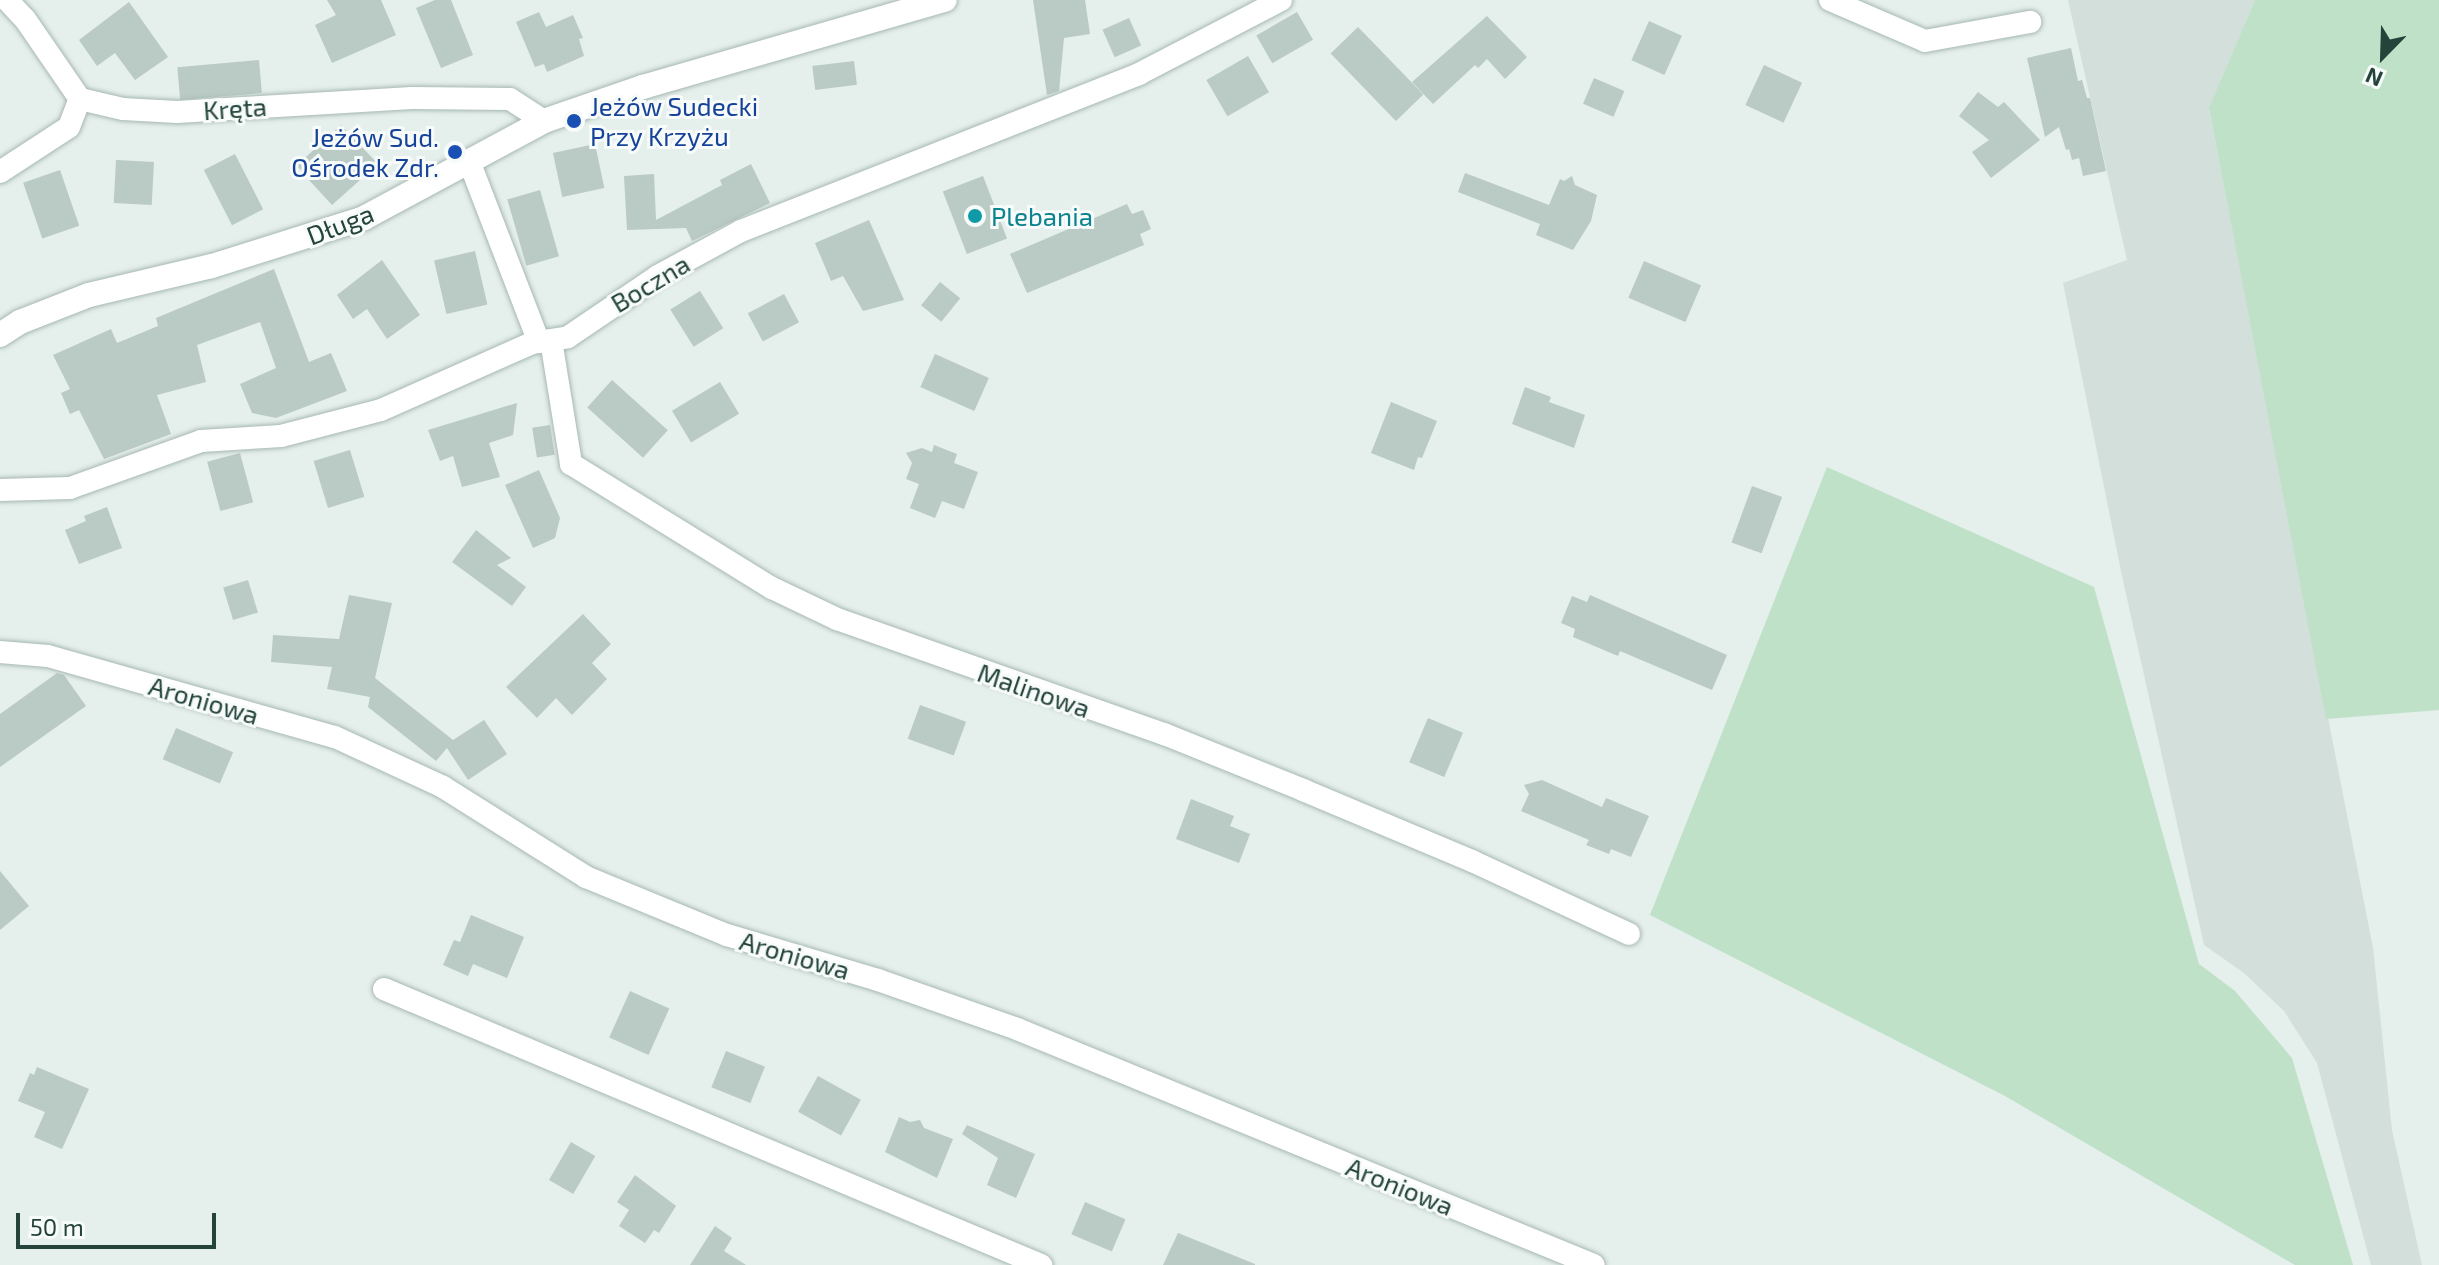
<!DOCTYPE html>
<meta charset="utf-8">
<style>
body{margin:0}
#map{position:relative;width:2439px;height:1265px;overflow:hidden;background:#e5efeb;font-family:"Exo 2",sans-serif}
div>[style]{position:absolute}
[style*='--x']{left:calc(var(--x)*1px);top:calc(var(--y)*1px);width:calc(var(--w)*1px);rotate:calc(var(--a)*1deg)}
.built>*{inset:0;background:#d3dfda}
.green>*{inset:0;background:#bee1c8}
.building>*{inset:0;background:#bacac4;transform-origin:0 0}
.roads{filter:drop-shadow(0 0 2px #a7b8b3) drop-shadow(0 0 2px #a7b8b3)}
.minor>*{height:22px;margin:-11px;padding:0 11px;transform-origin:11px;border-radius:11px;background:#fff}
.tertiary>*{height:24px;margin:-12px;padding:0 12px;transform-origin:12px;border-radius:12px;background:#fff}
.dots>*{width:22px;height:22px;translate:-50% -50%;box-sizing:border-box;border:4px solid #f7fbf9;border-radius:50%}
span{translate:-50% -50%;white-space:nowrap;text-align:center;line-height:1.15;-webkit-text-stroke:6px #f7fbf9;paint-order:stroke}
.transit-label{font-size:26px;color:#164399}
.left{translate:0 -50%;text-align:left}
.right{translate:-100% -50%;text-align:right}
.street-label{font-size:26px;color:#23433b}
.culture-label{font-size:26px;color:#0d838f}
.north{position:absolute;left:2343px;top:16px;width:80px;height:80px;-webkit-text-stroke:6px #f7fbf9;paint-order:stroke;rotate:203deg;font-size:22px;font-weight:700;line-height:32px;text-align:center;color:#23433b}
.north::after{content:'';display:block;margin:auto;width:28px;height:36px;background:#23433b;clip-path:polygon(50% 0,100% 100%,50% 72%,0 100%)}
.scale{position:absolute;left:16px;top:1213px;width:200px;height:36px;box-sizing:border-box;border:4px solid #23433b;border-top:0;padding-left:10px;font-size:24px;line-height:28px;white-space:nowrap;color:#23433b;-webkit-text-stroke:6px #f7fbf9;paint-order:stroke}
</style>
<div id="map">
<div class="built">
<i style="clip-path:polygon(2068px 0,2255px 0,2209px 109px,2373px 948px,2392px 1130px,2422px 1265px,2371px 1265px,2317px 1063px,2284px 1011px,2244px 973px,2204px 945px,2122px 576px,2063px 283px,2127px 260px)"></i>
</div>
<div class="green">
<i style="clip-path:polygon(2255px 0,2439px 0,2439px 710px,2326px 719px,2209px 108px)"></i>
<i style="clip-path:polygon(1827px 467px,2094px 587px,2199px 964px,2235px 991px,2292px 1058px,2353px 1265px,2295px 1265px,2005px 1096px,1650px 915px)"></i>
</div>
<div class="building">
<i style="clip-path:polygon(327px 0,381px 0,396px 35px,332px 63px,315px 25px,336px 15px)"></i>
<i style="clip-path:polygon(435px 0,451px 0,473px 55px,441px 68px,416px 8px)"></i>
<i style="clip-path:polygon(1033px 0,1085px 0,1090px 34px,1064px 38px,1059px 91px,1047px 95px)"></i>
<i style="clip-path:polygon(129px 2px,168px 57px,135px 80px,115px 53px,97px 66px,79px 40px)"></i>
<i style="clip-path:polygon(539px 12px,546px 27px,573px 15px,583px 38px,579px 39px,584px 56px,547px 72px,544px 64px,535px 67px,516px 22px)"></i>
<i style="left:1297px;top:12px;width:32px;height:47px;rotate:60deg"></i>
<i style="clip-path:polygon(1487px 16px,1527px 57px,1505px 79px,1487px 59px,1478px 68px,1475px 65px,1433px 104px,1412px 82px)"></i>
<i style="left:1129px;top:18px;width:30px;height:29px;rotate:66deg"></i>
<i style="left:1649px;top:21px;width:36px;height:43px;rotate:24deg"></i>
<i style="left:1358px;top:27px;width:94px;height:38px;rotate:46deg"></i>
<i style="clip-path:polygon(2071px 48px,2078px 81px,2082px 80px,2087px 98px,2090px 98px,2106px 171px,2083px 176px,2079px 158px,2072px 160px,2069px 149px,2066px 150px,2059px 127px,2045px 137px,2027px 58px)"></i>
<i style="left:1248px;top:56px;width:42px;height:48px;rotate:60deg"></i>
<i style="left:259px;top:60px;width:33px;height:82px;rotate:85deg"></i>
<i style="left:854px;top:61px;width:24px;height:42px;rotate:83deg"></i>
<i style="left:1764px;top:65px;width:42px;height:44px;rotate:25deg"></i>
<i style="left:1594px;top:78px;width:33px;height:28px;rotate:23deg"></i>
<i style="clip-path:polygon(1978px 92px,1998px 107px,2004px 102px,2040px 140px,1991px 178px,1972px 152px,1989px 140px,1959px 116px)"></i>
<i style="clip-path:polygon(341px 125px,378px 164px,332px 205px,309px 180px,312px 178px,296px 166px)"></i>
<i style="left:595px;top:144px;width:45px;height:43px;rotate:78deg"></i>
<i style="left:235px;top:154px;width:62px;height:35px;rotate:63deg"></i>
<i style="left:116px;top:160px;width:38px;height:43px;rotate:3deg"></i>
<i style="clip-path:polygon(751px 164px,770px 203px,692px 241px,686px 228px,627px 230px,624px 176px,654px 174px,656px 220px,722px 185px,720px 180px)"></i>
<i style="left:60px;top:170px;width:59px;height:39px;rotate:71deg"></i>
<i style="clip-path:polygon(1465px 173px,1549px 205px,1560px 179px,1564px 181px,1572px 176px,1575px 185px,1597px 195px,1591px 221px,1573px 250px,1536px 235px,1540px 224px,1458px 192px)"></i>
<i style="left:983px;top:176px;width:67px;height:43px;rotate:69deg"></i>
<i style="left:540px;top:190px;width:69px;height:34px;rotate:74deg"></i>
<i style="clip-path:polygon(1127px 204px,1132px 214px,1143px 210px,1151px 229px,1140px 234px,1144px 245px,1027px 293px,1010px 254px)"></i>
<i style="clip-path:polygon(869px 220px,904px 300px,863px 311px,843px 276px,831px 281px,815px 243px)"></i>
<i style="left:475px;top:251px;width:55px;height:42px;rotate:77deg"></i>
<i style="clip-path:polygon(382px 260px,420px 315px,387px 339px,367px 309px,353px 319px,337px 295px)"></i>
<i style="left:1644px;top:261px;width:62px;height:40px;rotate:23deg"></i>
<i style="clip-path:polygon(274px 269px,309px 362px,331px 353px,347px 391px,276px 418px,252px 413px,240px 384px,276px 368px,260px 322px,197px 345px,206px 382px,157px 395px,171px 434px,104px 459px,79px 410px,70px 414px,61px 393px,70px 389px,53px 355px,111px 329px,117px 343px,158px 326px,156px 318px)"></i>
<i style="left:940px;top:282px;width:26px;height:30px;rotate:39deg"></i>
<i style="left:700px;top:291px;width:44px;height:35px;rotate:58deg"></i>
<i style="left:784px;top:294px;width:32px;height:41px;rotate:62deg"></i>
<i style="left:935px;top:354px;width:59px;height:36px;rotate:24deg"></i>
<i style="left:612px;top:380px;width:75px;height:37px;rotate:42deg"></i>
<i style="left:720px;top:382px;width:37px;height:56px;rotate:59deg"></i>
<i style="clip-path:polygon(1525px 387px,1551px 397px,1549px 402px,1585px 415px,1574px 448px,1512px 424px)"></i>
<i style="clip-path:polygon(1391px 402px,1437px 421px,1422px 458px,1418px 457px,1414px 470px,1371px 453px)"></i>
<i style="clip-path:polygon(517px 403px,513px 435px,489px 443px,500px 477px,462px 487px,453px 456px,440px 461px,428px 430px)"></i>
<i style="left:550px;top:425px;width:30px;height:18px;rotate:81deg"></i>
<i style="clip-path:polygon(934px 445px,957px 454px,954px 463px,978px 472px,964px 509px,942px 501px,935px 518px,910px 508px,919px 484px,906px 479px,912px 463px,906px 453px,922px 448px,932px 452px)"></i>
<i style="left:350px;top:450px;width:49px;height:38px;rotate:73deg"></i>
<i style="left:240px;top:453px;width:51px;height:34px;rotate:75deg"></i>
<i style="clip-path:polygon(539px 470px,560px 518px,555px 538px,533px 548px,505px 485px)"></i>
<i style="left:1752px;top:486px;width:32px;height:60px;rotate:20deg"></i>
<i style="clip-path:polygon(107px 507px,122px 548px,79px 564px,65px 530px,86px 521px,84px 516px)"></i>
<i style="clip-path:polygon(476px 530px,511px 558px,497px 565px,526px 587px,512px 606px,452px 562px)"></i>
<i style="left:248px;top:580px;width:34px;height:26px;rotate:73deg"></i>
<i style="clip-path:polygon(349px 595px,392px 603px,375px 678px,453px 740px,484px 720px,507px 754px,468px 780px,447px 748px,436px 761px,368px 707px,370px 697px,327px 689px,332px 667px,271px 662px,273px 635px,339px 639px)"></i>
<i style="clip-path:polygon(1590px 595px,1727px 655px,1712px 690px,1620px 651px,1618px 656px,1573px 637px,1575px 629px,1561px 623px,1572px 596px,1587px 602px)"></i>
<i style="clip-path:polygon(583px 614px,611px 644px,592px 663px,607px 679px,572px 715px,556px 698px,537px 718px,506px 687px)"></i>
<i style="clip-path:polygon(57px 673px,64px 675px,86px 706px,0 767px,0 714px)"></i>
<i style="left:920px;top:705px;width:49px;height:36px;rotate:20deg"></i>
<i style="left:1428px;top:718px;width:38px;height:48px;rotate:23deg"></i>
<i style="left:176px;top:728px;width:62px;height:34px;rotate:23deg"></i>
<i style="clip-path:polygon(1542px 780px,1602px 807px,1606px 798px,1649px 816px,1631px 857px,1611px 849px,1609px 854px,1586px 845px,1589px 840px,1521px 811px,1529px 794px,1524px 785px)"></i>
<i style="clip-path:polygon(1191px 799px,1234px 816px,1230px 826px,1250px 834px,1239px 863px,1176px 839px)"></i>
<i style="clip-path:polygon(0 871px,29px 906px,0 930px)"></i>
<i style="clip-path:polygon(471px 915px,524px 937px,507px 978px,473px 964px,468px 976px,443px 965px,454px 940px,460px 942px)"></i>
<i style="left:630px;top:991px;width:43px;height:51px;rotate:24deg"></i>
<i style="left:726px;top:1051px;width:42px;height:39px;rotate:22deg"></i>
<i style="clip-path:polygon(37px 1067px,89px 1089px,62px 1149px,34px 1137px,45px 1112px,18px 1101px,30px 1073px,34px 1075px)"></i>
<i style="left:818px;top:1076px;width:49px;height:41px;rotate:29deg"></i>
<i style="clip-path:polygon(899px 1117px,910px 1122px,920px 1120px,924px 1128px,953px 1139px,937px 1178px,885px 1152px)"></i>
<i style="clip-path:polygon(967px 1125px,1035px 1154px,1016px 1198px,987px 1185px,998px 1158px,962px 1134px)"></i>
<i style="left:571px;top:1142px;width:28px;height:44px;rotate:30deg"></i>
<i style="clip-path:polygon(635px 1175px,676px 1206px,659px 1233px,654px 1230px,645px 1243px,619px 1226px,629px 1210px,617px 1202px)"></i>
<i style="left:1085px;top:1202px;width:44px;height:35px;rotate:23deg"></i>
<i style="clip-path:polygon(715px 1226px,732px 1238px,724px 1251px,746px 1265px,690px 1265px)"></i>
<i style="clip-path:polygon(1178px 1233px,1255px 1264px,1255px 1265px,1163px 1265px)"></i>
</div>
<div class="roads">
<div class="minor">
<i style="--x:7;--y:0;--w:26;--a:47"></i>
<i style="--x:25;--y:19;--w:97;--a:55.5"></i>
<i style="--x:1830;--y:0;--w:103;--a:23.3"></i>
<i style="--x:1925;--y:41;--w:107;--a:-10.3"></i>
<i style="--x:80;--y:99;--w:44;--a:13.1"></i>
<i style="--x:123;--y:109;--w:54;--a:3.2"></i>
<i style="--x:177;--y:112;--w:235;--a:-3.4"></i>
<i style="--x:412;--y:98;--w:98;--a:0.6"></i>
<i style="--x:510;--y:99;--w:40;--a:32.9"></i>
<i style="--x:469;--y:161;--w:194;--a:68.9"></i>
<i style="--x:0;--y:172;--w:82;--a:-33.1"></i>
<i style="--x:69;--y:127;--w:30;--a:-69"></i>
<i style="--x:551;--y:340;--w:126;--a:80.8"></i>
<i style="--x:571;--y:464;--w:236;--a:31.7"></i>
<i style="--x:772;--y:588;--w:72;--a:25.5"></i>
<i style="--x:837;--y:619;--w:347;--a:19.4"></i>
<i style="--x:1164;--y:734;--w:150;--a:21.9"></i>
<i style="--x:1303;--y:790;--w:183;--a:22.8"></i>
<i style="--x:1472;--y:861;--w:173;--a:24.9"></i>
<i style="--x:0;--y:490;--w:70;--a:-1.6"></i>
<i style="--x:70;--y:488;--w:139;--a:-19.7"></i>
<i style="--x:201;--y:441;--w:80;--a:-3.6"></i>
<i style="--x:281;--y:436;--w:103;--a:-14.6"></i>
<i style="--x:381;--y:410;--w:165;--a:-23.9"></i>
<i style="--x:532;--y:343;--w:36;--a:-9"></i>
<i style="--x:568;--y:337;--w:109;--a:-34.1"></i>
<i style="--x:658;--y:276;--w:94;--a:-28.5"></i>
<i style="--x:741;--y:231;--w:428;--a:-21.5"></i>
<i style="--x:1139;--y:74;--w:160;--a:-27.5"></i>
<i style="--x:0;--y:652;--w:48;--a:4.8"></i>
<i style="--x:48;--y:656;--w:298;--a:15.8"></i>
<i style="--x:335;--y:737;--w:119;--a:24.8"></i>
<i style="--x:443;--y:787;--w:169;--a:32.2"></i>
<i style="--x:586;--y:877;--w:152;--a:22.4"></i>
<i style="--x:727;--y:935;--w:158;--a:16.6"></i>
<i style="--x:878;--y:980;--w:147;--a:19.4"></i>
<i style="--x:1017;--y:1029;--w:623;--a:22.25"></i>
<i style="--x:384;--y:989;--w:713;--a:22.79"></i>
</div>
<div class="tertiary">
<i style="--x:0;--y:335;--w:24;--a:-33"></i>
<i style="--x:20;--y:322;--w:74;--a:-21.4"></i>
<i style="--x:89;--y:295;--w:126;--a:-13.3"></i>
<i style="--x:212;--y:266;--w:159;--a:-17.5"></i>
<i style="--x:364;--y:218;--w:204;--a:-28.3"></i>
<i style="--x:544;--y:121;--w:105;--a:-19"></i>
<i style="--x:643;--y:87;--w:314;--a:-16.1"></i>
</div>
</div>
<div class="dots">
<i style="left:574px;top:121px;background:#1a4fb4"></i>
<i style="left:455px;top:152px;background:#1a4fb4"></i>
<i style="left:975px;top:216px;background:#0f9aa8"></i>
</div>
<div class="transit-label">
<span class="left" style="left:590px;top:121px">Jeżów Sudecki<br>Przy Krzyżu</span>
<span class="right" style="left:439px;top:152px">Jeżów Sud.<br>Ośrodek Zdr.</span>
</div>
<div class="street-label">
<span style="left:235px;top:108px;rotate:-4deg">Kręta</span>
<span style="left:340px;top:224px;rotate:-21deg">Długa</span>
<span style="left:650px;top:283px;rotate:-31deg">Boczna</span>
<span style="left:1034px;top:690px;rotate:19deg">Malinowa</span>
<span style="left:204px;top:700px;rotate:16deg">Aroniowa</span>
<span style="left:795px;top:955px;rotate:16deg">Aroniowa</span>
<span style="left:1400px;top:1186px;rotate:22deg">Aroniowa</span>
</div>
<div class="culture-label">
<span class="left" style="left:991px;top:216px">Plebania</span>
</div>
<div class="north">N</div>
<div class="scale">50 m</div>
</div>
